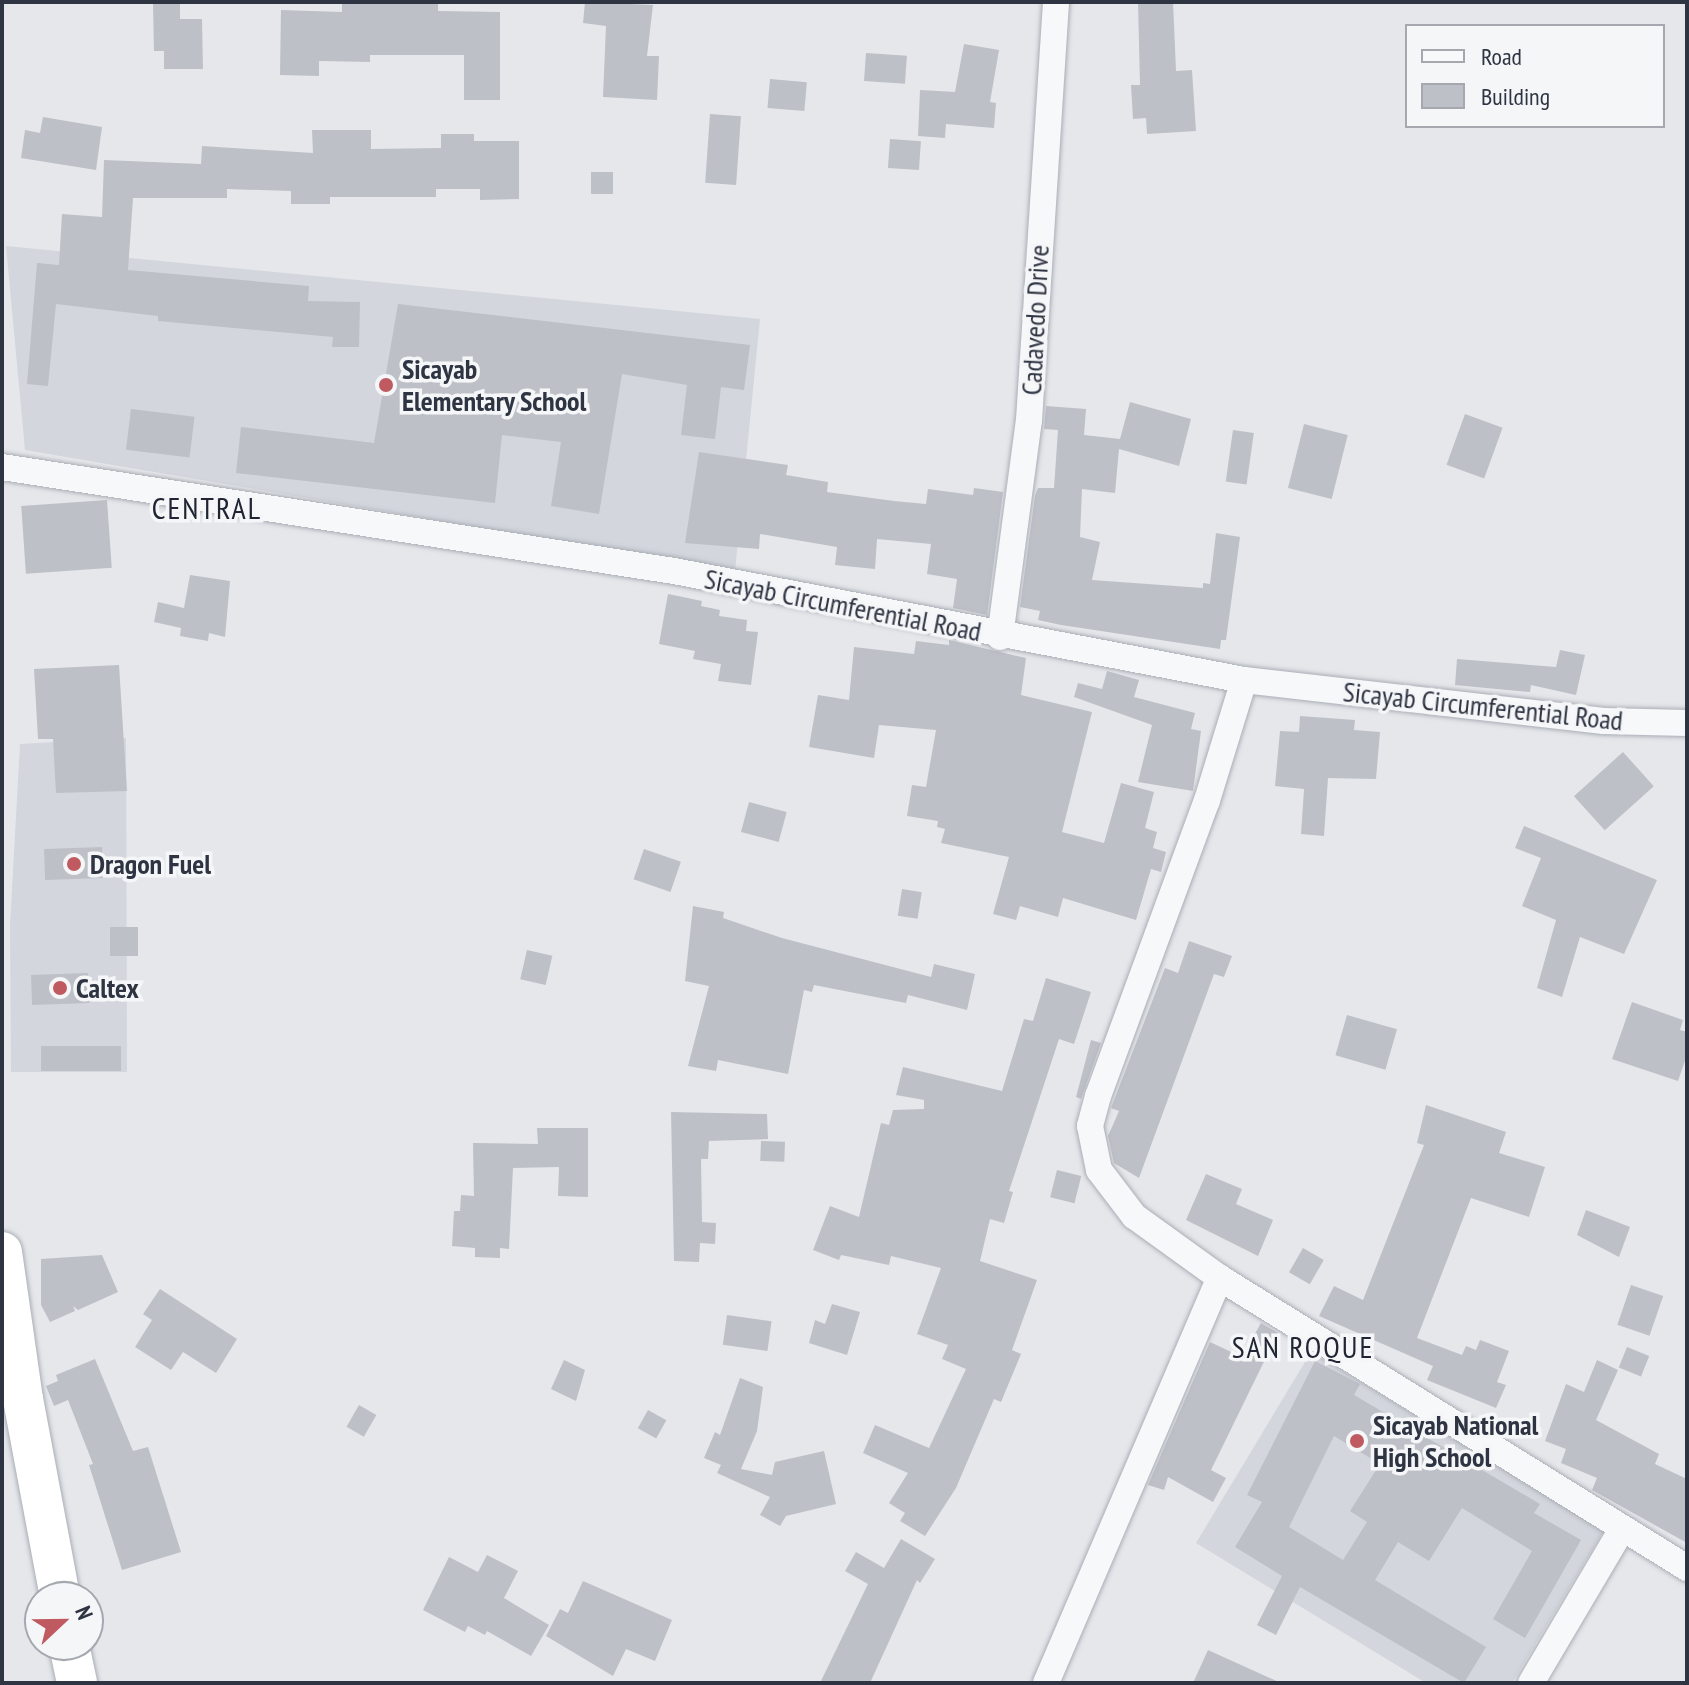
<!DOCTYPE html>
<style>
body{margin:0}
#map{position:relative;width:1689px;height:1685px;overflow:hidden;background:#e5e7eb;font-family:"PT Sans Narrow",sans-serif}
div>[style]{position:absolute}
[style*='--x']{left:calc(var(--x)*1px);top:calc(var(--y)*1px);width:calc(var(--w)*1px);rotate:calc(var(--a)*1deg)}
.built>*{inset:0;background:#d3d6dd}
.building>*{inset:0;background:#bdc0c7;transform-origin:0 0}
.roads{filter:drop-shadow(0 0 2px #aaaeb5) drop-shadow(0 0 2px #aaaeb5)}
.minor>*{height:26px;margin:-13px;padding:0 13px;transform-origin:13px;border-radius:13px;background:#f7f8fa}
.highway>*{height:40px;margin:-20px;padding:0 20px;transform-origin:20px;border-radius:20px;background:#fff}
.dots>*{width:22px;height:22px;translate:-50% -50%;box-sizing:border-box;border:4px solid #f5f6f8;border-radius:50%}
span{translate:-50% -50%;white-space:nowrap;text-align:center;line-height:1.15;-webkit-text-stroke:7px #f5f6f8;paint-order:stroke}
.street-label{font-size:28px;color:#2e3442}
.poi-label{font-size:28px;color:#2e3442;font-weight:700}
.left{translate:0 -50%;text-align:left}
.neighbourhood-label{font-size:30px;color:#202533;letter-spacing:2px}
.frame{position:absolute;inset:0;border:4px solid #2e3442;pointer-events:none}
.legend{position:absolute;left:1405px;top:24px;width:260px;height:104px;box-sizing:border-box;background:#f5f6f8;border:2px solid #a5a8af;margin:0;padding:10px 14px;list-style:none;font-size:24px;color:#2e3442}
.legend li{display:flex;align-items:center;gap:16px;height:40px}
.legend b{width:40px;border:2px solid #a5a8af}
.north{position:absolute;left:24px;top:1581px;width:80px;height:80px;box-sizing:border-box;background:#f5f6f8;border:2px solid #a5a8af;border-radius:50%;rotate:68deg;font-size:22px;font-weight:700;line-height:32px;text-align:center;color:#2e3442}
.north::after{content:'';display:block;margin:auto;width:28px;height:36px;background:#c05a61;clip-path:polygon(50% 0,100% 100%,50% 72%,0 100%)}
</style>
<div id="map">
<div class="built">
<i style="clip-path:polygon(6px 246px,760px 319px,735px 571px,25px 450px)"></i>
<i style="clip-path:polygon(126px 738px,127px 1072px,11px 1072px,10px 926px,20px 744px)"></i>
<i style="clip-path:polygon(1311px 1352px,1604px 1530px,1512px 1683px,1426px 1683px,1196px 1543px)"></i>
</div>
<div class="building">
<i style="clip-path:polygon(342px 2px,438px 2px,438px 11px,500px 12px,500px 100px,464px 100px,464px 55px,370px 55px,370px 62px,319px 61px,319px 76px,280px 75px,281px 10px,342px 12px)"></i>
<i style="clip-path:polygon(585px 2px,653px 5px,647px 56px,659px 56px,657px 100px,603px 97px,606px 26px,583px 23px)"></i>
<i style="clip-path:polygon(1138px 2px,1173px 2px,1176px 71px,1192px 70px,1196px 131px,1147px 134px,1146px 118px,1133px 119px,1131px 85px,1140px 85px)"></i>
<i style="clip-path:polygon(153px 3px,180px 3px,180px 19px,202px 19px,203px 69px,164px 69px,164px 51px,154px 51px)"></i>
<i style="clip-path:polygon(964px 44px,999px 50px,990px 102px,996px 103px,994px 128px,946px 124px,945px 138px,918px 136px,920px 90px,955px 92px)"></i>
<i style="left:866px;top:53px;width:41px;height:28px;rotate:4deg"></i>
<i style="left:770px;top:79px;width:37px;height:29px;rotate:5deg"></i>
<i style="left:710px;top:114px;width:31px;height:69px;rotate:4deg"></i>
<i style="clip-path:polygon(43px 117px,102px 127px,96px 170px,21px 158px,25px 130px,40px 133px)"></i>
<i style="clip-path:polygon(312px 130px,371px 130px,371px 149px,441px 148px,441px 134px,474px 134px,474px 141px,519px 141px,519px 199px,480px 200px,480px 189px,436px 189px,436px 197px,330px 197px,330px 204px,291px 204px,291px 191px,227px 189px,227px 198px,133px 198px,128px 270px,309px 286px,308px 301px,360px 302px,359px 347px,332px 347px,333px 337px,158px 321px,158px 316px,56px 304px,48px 386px,27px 384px,37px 263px,59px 265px,62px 214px,102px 217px,104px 160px,201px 164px,202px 146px,313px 153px)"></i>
<i style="left:890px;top:139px;width:31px;height:29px;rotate:4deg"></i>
<i style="left:591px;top:172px;width:22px;height:22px"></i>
<i style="clip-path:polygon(398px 304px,750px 345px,744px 390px,721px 387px,715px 439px,681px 435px,687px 385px,622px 374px,599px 514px,551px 506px,561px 442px,502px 435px,495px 503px,236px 473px,241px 427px,374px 443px)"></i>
<i style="clip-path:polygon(1130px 402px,1191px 419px,1179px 466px,1119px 449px,1115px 493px,1082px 489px,1080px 537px,1100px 542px,1092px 580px,1203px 588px,1203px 583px,1210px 584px,1216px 533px,1240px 537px,1226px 640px,1221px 640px,1220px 649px,1061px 625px,1038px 620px,1040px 611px,1020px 607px,1035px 496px,1038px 488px,1054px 488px,1058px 430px,1044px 429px,1046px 406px,1086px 409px,1084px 435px,1120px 439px)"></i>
<i style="left:131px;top:409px;width:64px;height:41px;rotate:7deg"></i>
<i style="left:1465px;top:414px;width:40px;height:54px;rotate:20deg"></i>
<i style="left:1304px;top:424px;width:45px;height:66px;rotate:14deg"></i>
<i style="left:1233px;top:430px;width:21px;height:52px;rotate:8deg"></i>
<i style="clip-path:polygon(699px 452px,788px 465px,786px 475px,828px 482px,827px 492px,894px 501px,926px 504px,928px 489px,973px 495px,974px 488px,1003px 492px,987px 615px,953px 608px,957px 579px,927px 574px,931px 544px,877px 539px,875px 569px,835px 565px,837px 547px,760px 534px,759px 549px,685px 543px)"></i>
<i style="left:107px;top:500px;width:68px;height:86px;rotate:86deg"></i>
<i style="clip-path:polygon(190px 575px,230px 581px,225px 637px,209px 633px,208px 641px,180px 636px,181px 628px,154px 622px,158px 602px,184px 608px)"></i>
<i style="clip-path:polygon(668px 594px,702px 601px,701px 606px,720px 610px,719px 616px,747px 620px,746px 631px,758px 632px,751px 685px,718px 681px,721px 664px,693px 659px,695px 651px,659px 644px)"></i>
<i style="clip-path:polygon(949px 640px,1026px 658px,1021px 695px,1092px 712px,1062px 832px,1104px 843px,1121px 783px,1154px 792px,1145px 828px,1157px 832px,1153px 848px,1166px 852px,1161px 872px,1151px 869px,1136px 920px,1063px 898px,1058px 917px,1020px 906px,1016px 920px,993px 914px,1009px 857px,941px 843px,945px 829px,937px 827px,938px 821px,907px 816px,912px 785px,926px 787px,936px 730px,879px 725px,874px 758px,809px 747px,818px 695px,849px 700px,854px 647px,914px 654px,916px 641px,949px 645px)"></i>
<i style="clip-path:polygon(1560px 650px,1585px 655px,1576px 695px,1531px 685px,1530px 692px,1455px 685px,1457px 659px,1556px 667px)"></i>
<i style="clip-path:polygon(119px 665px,127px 791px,56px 793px,53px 739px,38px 739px,34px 669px)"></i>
<i style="clip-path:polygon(1107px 671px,1139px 680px,1134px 697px,1195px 713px,1191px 729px,1201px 731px,1193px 791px,1138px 782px,1152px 725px,1074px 697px,1078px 683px,1102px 689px)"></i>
<i style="clip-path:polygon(1300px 716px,1355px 720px,1354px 730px,1380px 732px,1376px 779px,1328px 778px,1324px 836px,1301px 834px,1304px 789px,1275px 786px,1280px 731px,1299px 732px)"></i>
<i style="left:1623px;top:752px;width:46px;height:66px;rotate:48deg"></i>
<i style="left:749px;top:802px;width:39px;height:31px;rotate:15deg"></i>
<i style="clip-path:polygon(1524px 826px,1657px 880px,1624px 954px,1580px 937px,1562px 997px,1537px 988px,1556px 920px,1522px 906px,1541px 858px,1515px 848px)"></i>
<i style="left:102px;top:847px;width:31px;height:58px;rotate:88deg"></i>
<i style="left:644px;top:849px;width:39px;height:32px;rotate:19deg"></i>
<i style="left:902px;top:889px;width:20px;height:27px;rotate:9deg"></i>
<i style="clip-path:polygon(693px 906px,724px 912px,723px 918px,782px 938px,931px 977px,934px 964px,975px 974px,967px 1010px,908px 995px,906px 1003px,814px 985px,812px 992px,804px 990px,788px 1074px,718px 1060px,716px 1071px,688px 1066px,709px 986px,685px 981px)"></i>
<i style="left:110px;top:927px;width:28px;height:29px"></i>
<i style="clip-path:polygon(1189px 941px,1232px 956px,1224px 977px,1214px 974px,1139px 1178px,1114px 1163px,1108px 1136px,1119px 1111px,1111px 1108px,1165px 968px,1178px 973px)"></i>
<i style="left:527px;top:950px;width:26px;height:30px;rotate:13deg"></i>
<i style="left:88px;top:973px;width:30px;height:57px;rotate:88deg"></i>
<i style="clip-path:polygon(1046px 978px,1091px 992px,1074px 1044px,1059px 1039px,1009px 1191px,1013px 1192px,1004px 1223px,990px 1219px,980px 1261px,1037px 1280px,1012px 1350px,1021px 1354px,1001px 1402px,994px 1399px,956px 1488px,925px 1536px,900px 1521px,905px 1513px,889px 1503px,908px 1473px,863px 1453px,875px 1425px,929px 1448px,966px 1369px,942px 1359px,948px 1345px,917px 1334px,941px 1268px,891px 1256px,889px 1265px,841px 1255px,839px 1260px,813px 1250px,830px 1206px,859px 1217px,881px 1123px,889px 1125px,893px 1110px,924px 1109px,924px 1100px,896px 1095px,903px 1067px,1002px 1091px,1024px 1019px,1033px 1021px)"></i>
<i style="clip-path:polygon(1632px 1002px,1683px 1020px,1680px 1030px,1687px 1032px,1687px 1055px,1678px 1081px,1612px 1059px)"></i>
<i style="left:1347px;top:1015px;width:52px;height:42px;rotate:16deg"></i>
<i style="clip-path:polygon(1091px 1040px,1101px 1043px,1081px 1099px,1076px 1097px)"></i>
<i style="left:121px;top:1046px;width:25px;height:80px;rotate:90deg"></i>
<i style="clip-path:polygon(1426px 1105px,1506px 1132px,1499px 1153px,1545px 1167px,1529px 1217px,1471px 1198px,1417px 1338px,1462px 1355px,1466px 1346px,1476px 1350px,1480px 1340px,1509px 1351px,1497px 1382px,1506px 1385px,1496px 1408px,1427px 1380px,1433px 1366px,1319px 1316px,1334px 1286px,1363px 1300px,1424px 1145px,1417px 1143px)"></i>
<i style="clip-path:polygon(671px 1112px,767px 1114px,768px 1139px,709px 1141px,708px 1159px,701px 1159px,702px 1222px,716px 1223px,715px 1244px,700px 1243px,699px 1262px,674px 1261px)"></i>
<i style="clip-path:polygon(537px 1128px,588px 1128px,588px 1197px,558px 1196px,559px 1167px,513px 1168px,509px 1249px,500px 1248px,500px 1258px,475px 1257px,475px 1248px,452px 1246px,454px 1211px,460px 1211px,461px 1195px,474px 1196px,473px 1143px,538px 1144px)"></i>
<i style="left:761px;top:1141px;width:24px;height:20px;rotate:2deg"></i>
<i style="left:1057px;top:1170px;width:25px;height:28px;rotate:14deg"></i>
<i style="clip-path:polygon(1206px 1174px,1242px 1189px,1236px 1204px,1273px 1220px,1258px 1256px,1186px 1220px)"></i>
<i style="clip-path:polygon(1586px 1210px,1630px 1227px,1619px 1257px,1577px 1235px)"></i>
<i style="left:1303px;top:1248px;width:24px;height:28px;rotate:30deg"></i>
<i style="clip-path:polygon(102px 1255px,118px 1292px,78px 1310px,73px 1306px,75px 1311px,50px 1322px,41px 1305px,41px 1259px)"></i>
<i style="left:1631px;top:1285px;width:34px;height:42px;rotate:19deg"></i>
<i style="clip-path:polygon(160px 1289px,237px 1339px,216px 1373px,183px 1352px,171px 1370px,135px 1347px,152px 1320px,143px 1314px)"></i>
<i style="clip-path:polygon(832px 1304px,860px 1312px,847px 1355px,809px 1343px,815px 1320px,825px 1324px)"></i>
<i style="left:727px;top:1315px;width:45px;height:30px;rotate:8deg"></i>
<i style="clip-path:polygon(1261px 1323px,1278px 1333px,1211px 1470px,1226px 1478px,1213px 1502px,1168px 1477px,1164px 1490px,1148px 1485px,1210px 1342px,1242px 1357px)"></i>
<i style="left:1627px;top:1347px;width:24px;height:22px;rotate:22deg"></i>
<i style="clip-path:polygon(95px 1359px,133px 1451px,148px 1447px,181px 1552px,122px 1570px,89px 1465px,93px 1464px,68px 1400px,54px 1406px,46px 1386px,58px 1381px,56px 1375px)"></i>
<i style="clip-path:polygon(564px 1360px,585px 1370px,576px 1401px,551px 1389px)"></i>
<i style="clip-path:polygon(1597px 1360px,1618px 1370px,1596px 1420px,1659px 1454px,1655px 1464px,1687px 1479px,1687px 1543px,1592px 1490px,1597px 1478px,1561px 1463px,1566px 1449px,1545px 1441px,1566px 1384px,1584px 1392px)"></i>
<i style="clip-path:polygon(evenodd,1315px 1361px,1360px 1384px,1354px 1395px,1540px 1504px,1534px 1513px,1581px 1540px,1525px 1638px,1493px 1619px,1532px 1551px,1462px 1508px,1429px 1561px,1398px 1542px,1375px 1580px,1486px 1647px,1464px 1683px,1300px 1587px,1276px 1635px,1257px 1625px,1282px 1576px,1235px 1547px,1262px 1502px,1247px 1495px,1315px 1361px,1334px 1436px,1380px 1464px,1350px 1511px,1367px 1522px,1343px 1560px,1289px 1527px,1334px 1436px)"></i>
<i style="clip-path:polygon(740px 1378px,763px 1387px,757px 1431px,741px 1469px,772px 1475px,775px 1462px,824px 1451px,836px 1504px,786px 1516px,780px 1526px,760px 1515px,770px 1497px,717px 1473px,721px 1465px,704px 1458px,715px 1432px,720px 1435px)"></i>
<i style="left:359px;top:1405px;width:20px;height:25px;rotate:30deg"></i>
<i style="left:648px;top:1410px;width:21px;height:21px;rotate:29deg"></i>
<i style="clip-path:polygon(901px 1539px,935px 1559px,920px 1583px,917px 1580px,870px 1683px,820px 1683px,868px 1584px,845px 1571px,856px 1552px,884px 1568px)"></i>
<i style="clip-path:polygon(487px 1555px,518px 1571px,504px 1598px,549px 1625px,531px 1656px,487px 1631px,485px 1635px,468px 1626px,465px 1632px,423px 1610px,449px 1557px,478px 1572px)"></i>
<i style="clip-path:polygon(583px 1581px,672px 1620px,655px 1661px,626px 1649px,613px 1676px,546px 1636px,560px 1609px,568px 1613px)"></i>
<i style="clip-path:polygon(1208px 1650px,1281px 1683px,1193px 1683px)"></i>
</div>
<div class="roads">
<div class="minor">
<i style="--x:2;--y:467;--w:680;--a:8.8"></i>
<i style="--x:674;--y:571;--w:580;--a:10.83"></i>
<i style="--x:1244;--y:680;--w:362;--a:6.5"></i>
<i style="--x:1604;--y:721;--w:83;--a:1.4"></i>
<i style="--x:1000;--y:637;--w:219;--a:-82.4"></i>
<i style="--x:1029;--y:420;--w:419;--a:-86.3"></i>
<i style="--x:1244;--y:680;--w:126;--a:107.1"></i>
<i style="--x:1207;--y:800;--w:315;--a:110.2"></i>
<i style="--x:1098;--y:1096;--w:31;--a:105"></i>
<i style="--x:1090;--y:1126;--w:45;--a:78.4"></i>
<i style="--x:1099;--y:1170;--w:58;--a:52.7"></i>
<i style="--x:1134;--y:1216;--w:106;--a:35.8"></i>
<i style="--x:1220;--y:1278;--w:550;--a:31.84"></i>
<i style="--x:1046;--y:1683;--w:441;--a:-66.8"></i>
<i style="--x:1531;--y:1683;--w:179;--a:-59.4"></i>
</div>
<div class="highway">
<i style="--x:2;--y:1252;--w:148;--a:81.9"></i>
<i style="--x:23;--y:1399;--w:201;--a:79.4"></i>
<i style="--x:69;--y:1645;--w:39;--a:78"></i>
</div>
</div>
<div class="dots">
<i style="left:386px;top:385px;background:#c05a61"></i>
<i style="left:74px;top:864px;background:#c05a61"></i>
<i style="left:60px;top:988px;background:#c05a61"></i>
<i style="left:1357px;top:1441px;background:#c05a61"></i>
</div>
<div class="street-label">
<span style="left:1035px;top:320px;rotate:-87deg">Cadavedo Drive</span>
<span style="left:843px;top:605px;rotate:11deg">Sicayab Circumferential Road</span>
<span style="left:1483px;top:706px;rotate:6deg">Sicayab Circumferential Road</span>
</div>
<div class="poi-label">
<span class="left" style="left:402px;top:385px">Sicayab<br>Elementary School</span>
<span class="left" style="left:90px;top:864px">Dragon Fuel</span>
<span class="left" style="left:76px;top:988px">Caltex</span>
<span class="left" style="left:1373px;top:1441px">Sicayab National<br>High School</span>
</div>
<div class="neighbourhood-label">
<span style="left:207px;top:508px">CENTRAL</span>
<span style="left:1303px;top:1347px">SAN ROQUE</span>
</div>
<div class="frame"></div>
<ul class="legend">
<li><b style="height:10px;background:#f7f8fa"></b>Road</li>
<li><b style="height:22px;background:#bdc0c7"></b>Building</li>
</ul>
<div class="north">N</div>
</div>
